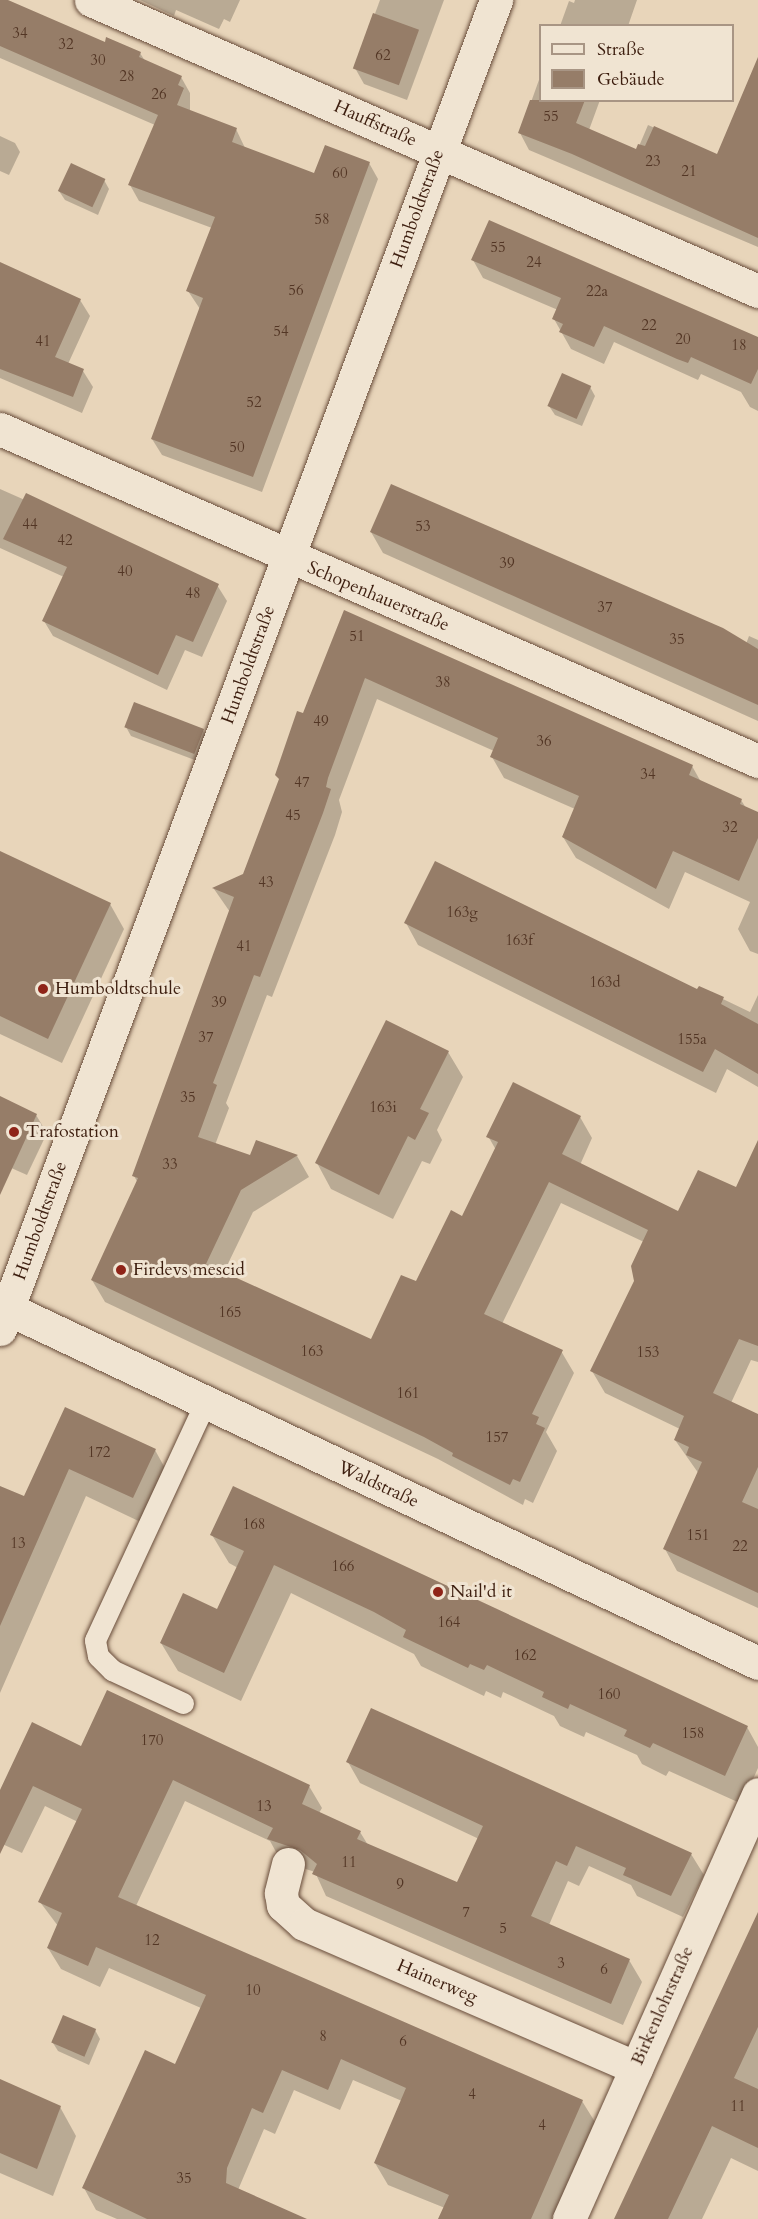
<!DOCTYPE html>
<meta charset="utf-8">
<style>
body{margin:0}
#map{position:relative;width:758px;height:2219px;overflow:hidden;background:#e8d5ba;font-family:Cardo,serif}
div>[style]{position:absolute}
[style*='--x']{left:calc(var(--x)*1px);top:calc(var(--y)*1px);width:calc(var(--w)*1px);rotate:calc(var(--a)*1deg)}
.shadow>*{inset:0;background:#0003}
.building>*{inset:0;background:#967d68;transform-origin:0 0}
.roads{filter:drop-shadow(0 0 2px #684c3a) drop-shadow(0 0 2px #684c3a)}
.service>*{height:21px;margin:-10.5px;padding:0 10.5px;transform-origin:10.5px;border-radius:10.5px;background:#f0e4d2}
.minor>*{height:33px;margin:-16.5px;padding:0 16.5px;transform-origin:16.5px;border-radius:16.5px;background:#f0e4d2}
.secondary>*{height:33px;margin:-16.5px;padding:0 16.5px;transform-origin:16.5px;border-radius:16.5px;background:#f0e4d2}
.dots>*{width:16px;height:16px;translate:-50% -50%;box-sizing:border-box;border:3px solid #f0e4d2;border-radius:50%}
span{translate:-50% -50%;white-space:nowrap;text-align:center;line-height:1.15;-webkit-text-stroke:6px #f0e4d2;paint-order:stroke}
.number-label{font-size:15px;color:#533625}
.number-label span{-webkit-text-stroke-width:0}
.street-label{font-size:18px;color:#3d1e0f}
.poi-label{font-size:18px;color:#3d1e0f}
.left{translate:0 -50%;text-align:left}
.legend{position:absolute;left:539px;top:24px;width:195px;height:78px;box-sizing:border-box;background:#f0e4d2;border:2px solid #a89584;margin:0;padding:8px 10px;list-style:none;font-size:18px;color:#3d1e0f}
.legend li{display:flex;align-items:center;gap:12px;height:30px}
.legend b{width:30px;border:2px solid #a89584}
</style>
<div id="map">
<div class="shadow">
<i style="clip-path:polygon(0 0,105px 44px,140px 53px,145px 61px,181px 77px,190px 93px,190px 111px,236px 129px,245px 148px,315px 175px,369px 163px,378px 179px,262px 492px,162px 455px,152px 439px,200px 309px,188px 291px,212px 228px,139px 201px,130px 185px,155px 125px,0 58px)"></i>
<i style="clip-path:polygon(140px 0,240px 0,230px 22px,224px 19px,219px 29px,176px 10px,174px 16px)"></i>
<i style="clip-path:polygon(380px 0,444px 0,407px 100px,364px 84px,355px 68px)"></i>
<i style="clip-path:polygon(575px 0,637px 0,628px 26px,560px 26px,569px 1px,574px 3px)"></i>
<i style="clip-path:polygon(540px 77px,540px 100px,600px 100px,589px 130px,637px 151px,648px 125px,718px 156px,758px 96px,758px 247px,529px 150px,520px 133px)"></i>
<i style="clip-path:polygon(0 136px,15px 143px,20px 152px,9px 175px,0 171px)"></i>
<i style="clip-path:polygon(104px 180px,109px 189px,98px 215px,65px 200px,59px 191px)"></i>
<i style="clip-path:polygon(473px 260px,758px 339px,758px 411px,750px 407px,741px 392px,701px 374px,698px 380px,614px 342px,604px 364px,571px 349px,554px 319px,558px 310px,483px 278px)"></i>
<i style="clip-path:polygon(80px 300px,90px 316px,68px 364px,83px 371px,93px 387px,82px 413px,0 378px,0 302px)"></i>
<i style="clip-path:polygon(590px 387px,595px 396px,582px 426px,555px 415px,549px 406px)"></i>
<i style="clip-path:polygon(0 489px,217px 585px,227px 601px,202px 657px,185px 650px,167px 690px,53px 636px,44px 621px,64px 577px,0 548px)"></i>
<i style="clip-path:polygon(371px 532px,746px 644px,749px 636px,758px 640px,758px 721px,383px 553px)"></i>
<i style="clip-path:polygon(345px 612px,692px 766px,701px 782px,741px 800px,746px 808px,758px 814px,758px 954px,750px 951px,738px 929px,750px 902px,685px 872px,669px 909px,576px 858px,563px 837px,575px 809px,504px 778px,492px 757px,494px 751px,377px 699px,339px 800px,342px 812px,335px 835px,272px 997px,267px 995px,226px 1103px,229px 1108px,215px 1145px,251px 1157px,257px 1142px,297px 1156px,309px 1177px,253px 1212px,223px 1274px,372px 1341px,463px 1218px,496px 1150px,488px 1136px,580px 1117px,592px 1138px,580px 1165px,679px 1213px,737px 1189px,758px 1144px,758px 1362px,751px 1360px,731px 1403px,758px 1415px,758px 1608px,677px 1571px,665px 1549px,699px 1474px,675px 1440px,680px 1429px,605px 1393px,592px 1371px,635px 1281px,644px 1242px,561px 1203px,502px 1324px,561px 1351px,574px 1373px,546px 1432px,557px 1451px,533px 1503px,525px 1499px,523px 1505px,438px 1459px,105px 1302px,92px 1280px,138px 1183px,134px 1176px,230px 912px,214px 889px,244px 876px)"></i>
<i style="clip-path:polygon(126px 727px,203px 730px,208px 739px,200px 762px,131px 736px)"></i>
<i style="clip-path:polygon(0 853px,110px 904px,124px 929px,62px 1063px,0 1034px)"></i>
<i style="clip-path:polygon(406px 923px,698px 991px,700px 988px,750px 1012px,758px 995px,758px 1087px,727px 1069px,716px 1093px,418px 945px)"></i>
<i style="clip-path:polygon(448px 1052px,463px 1077px,437px 1130px,442px 1140px,430px 1164px,422px 1161px,393px 1219px,331px 1189px,317px 1163px)"></i>
<i style="clip-path:polygon(0 1098px,36px 1115px,47px 1133px,27px 1175px,0 1163px)"></i>
<i style="clip-path:polygon(66px 1409px,155px 1450px,171px 1479px,149px 1526px,86px 1496px,0 1693px,0 1505px,25px 1498px)"></i>
<i style="clip-path:polygon(212px 1535px,747px 1727px,758px 1747px,758px 1768px,742px 1804px,669px 1771px,666px 1776px,642px 1764px,637px 1755px,586px 1732px,584px 1737px,560px 1726px,554px 1716px,503px 1692px,501px 1698px,486px 1691px,484px 1696px,421px 1666px,414px 1654px,291px 1593px,241px 1701px,178px 1671px,161px 1643px,218px 1611px,238px 1568px,229px 1563px)"></i>
<i style="clip-path:polygon(82px 1748px,309px 1786px,322px 1808px,319px 1813px,360px 1832px,368px 1845px,458px 1884px,479px 1839px,360px 1783px,348px 1762px,691px 1854px,704px 1875px,683px 1917px,637px 1896px,631px 1885px,589px 1866px,579px 1886px,568px 1881px,549px 1925px,629px 1960px,642px 1982px,623px 2025px,326px 1896px,315px 1872px,281px 1861px,270px 1841px,185px 1801px,136px 1906px,582px 2101px,595px 2122px,552px 2219px,440px 2219px,445px 2208px,388px 2185px,375px 2163px,402px 2101px,353px 2080px,340px 2110px,294px 2090px,275px 2134px,264px 2129px,238px 2190px,304px 2219px,117px 2219px,96px 2210px,84px 2188px,176px 2066px,201px 2008px,109px 1968px,100px 1987px,61px 1969px,48px 1948px,58px 1926px,40px 1902px,78px 1822px,45px 1806px,22px 1853px,0 1843px,0 1794px)"></i>
<i style="clip-path:polygon(758px 1939px,758px 2171px,731px 2158px,702px 2219px,616px 2219px)"></i>
<i style="clip-path:polygon(95px 2030px,100px 2039px,89px 2065px,58px 2051px,53px 2043px)"></i>
<i style="clip-path:polygon(0 2080px,60px 2107px,76px 2136px,53px 2196px,0 2173px)"></i>
</div>
<div class="building">
<i style="clip-path:polygon(0 0,8px 0,105px 42px,106px 37px,141px 52px,139px 57px,182px 76px,178px 85px,184px 88px,177px 105px,237px 128px,232px 142px,314px 173px,325px 145px,370px 162px,253px 477px,151px 439px,203px 298px,186px 291px,215px 217px,128px 185px,158px 115px,0 46px)"></i>
<i style="left:373px;top:13px;width:49px;height:59px;rotate:20deg"></i>
<i style="clip-path:polygon(758px 57px,758px 238px,572px 154px,518px 133px,530px 100px,585px 100px,576px 123px,636px 149px,638px 144px,645px 146px,654px 126px,717px 154px)"></i>
<i style="left:71px;top:163px;width:38px;height:31px;rotate:25deg"></i>
<i style="clip-path:polygon(489px 220px,758px 337px,758px 369px,751px 384px,691px 357px,688px 363px,677px 359px,604px 326px,594px 347px,559px 332px,563px 324px,552px 319px,561px 298px,471px 260px)"></i>
<i style="clip-path:polygon(0 262px,81px 299px,55px 357px,84px 369px,73px 397px,0 369px)"></i>
<i style="left:562px;top:373px;width:32px;height:36px;rotate:24deg"></i>
<i style="clip-path:polygon(391px 484px,723px 628px,758px 649px,758px 705px,370px 532px)"></i>
<i style="clip-path:polygon(26px 493px,219px 584px,193px 642px,176px 635px,158px 675px,42px 621px,67px 567px,3px 539px)"></i>
<i style="clip-path:polygon(344px 610px,693px 765px,689px 775px,742px 799px,740px 804px,758px 812px,758px 838px,739px 881px,673px 851px,656px 889px,562px 837px,579px 796px,490px 757px,498px 738px,365px 678px,328px 778px,326px 787px,331px 789px,323px 813px,260px 977px,254px 975px,213px 1083px,217px 1085px,198px 1137px,250px 1155px,256px 1140px,298px 1155px,241px 1190px,206px 1264px,371px 1339px,401px 1275px,416px 1281px,451px 1210px,462px 1216px,498px 1142px,486px 1137px,513px 1082px,581px 1116px,562px 1154px,678px 1211px,698px 1170px,736px 1187px,758px 1140px,758px 1346px,739px 1339px,713px 1393px,758px 1414px,758px 1467px,742px 1502px,758px 1509px,758px 1593px,663px 1549px,702px 1462px,686px 1455px,689px 1447px,674px 1440px,684px 1416px,590px 1371px,634px 1281px,631px 1266px,648px 1230px,549px 1182px,484px 1314px,563px 1350px,532px 1414px,539px 1417px,536px 1424px,545px 1428px,520px 1482px,513px 1479px,510px 1485px,452px 1456px,453px 1453px,424px 1437px,91px 1280px,138px 1178px,132px 1176px,234px 897px,212px 888px,243px 874px,279px 779px,275px 775px,297px 711px,303px 713px)"></i>
<i style="left:134px;top:702px;width:75px;height:27px;rotate:21deg"></i>
<i style="clip-path:polygon(0 851px,111px 903px,48px 1039px,0 1016px)"></i>
<i style="clip-path:polygon(435px 861px,697px 989px,699px 986px,724px 997px,721px 1004px,758px 1024px,758px 1074px,715px 1049px,703px 1072px,404px 923px)"></i>
<i style="clip-path:polygon(386px 1020px,449px 1051px,420px 1109px,429px 1113px,415px 1140px,408px 1136px,379px 1195px,315px 1163px)"></i>
<i style="clip-path:polygon(0 1096px,37px 1114px,0 1195px)"></i>
<i style="clip-path:polygon(65px 1407px,156px 1449px,133px 1498px,69px 1469px,0 1626px,0 1486px,24px 1496px)"></i>
<i style="clip-path:polygon(233px 1486px,748px 1726px,725px 1776px,653px 1743px,650px 1748px,624px 1736px,627px 1730px,570px 1704px,568px 1709px,542px 1697px,544px 1692px,487px 1665px,484px 1670px,470px 1664px,468px 1668px,403px 1637px,406px 1630px,374px 1612px,274px 1565px,224px 1673px,160px 1643px,183px 1593px,217px 1609px,244px 1551px,210px 1535px)"></i>
<i style="clip-path:polygon(107px 1690px,310px 1785px,302px 1804px,361px 1831px,357px 1839px,457px 1882px,483px 1826px,346px 1762px,371px 1708px,692px 1853px,671px 1896px,623px 1875px,626px 1868px,576px 1846px,567px 1866px,556px 1861px,531px 1916px,630px 1959px,611px 2004px,312px 1874px,317px 1864px,300px 1850px,267px 1839px,273px 1828px,173px 1780px,118px 1897px,583px 2100px,531px 2219px,438px 2219px,449px 2195px,374px 2163px,406px 2088px,341px 2059px,328px 2090px,282px 2070px,263px 2113px,252px 2108px,227px 2168px,226px 2183px,307px 2219px,147px 2219px,82px 2188px,145px 2050px,175px 2064px,206px 1995px,96px 1947px,88px 1966px,47px 1948px,62px 1913px,38px 1902px,82px 1809px,33px 1786px,0 1854px,0 1790px,32px 1722px,81px 1746px)"></i>
<i style="clip-path:polygon(758px 1912px,758px 2027px,734px 2078px,758px 2089px,758px 2148px,712px 2126px,668px 2219px,614px 2219px)"></i>
<i style="left:63px;top:2015px;width:36px;height:30px;rotate:23deg"></i>
<i style="clip-path:polygon(0 2079px,61px 2106px,37px 2169px,0 2153px)"></i>
</div>
<div class="roads">
<div class="service">
<i style="--x:183;--y:1703;--w:78;--a:-155.1"></i>
<i style="--x:112;--y:1670;--w:20;--a:-135"></i>
<i style="--x:98;--y:1656;--w:16;--a:-101"></i>
<i style="--x:95;--y:1640;--w:261;--a:-65.1"></i>
</div>
<div class="minor">
<i style="--x:91;--y:0;--w:728;--a:23.57"></i>
<i style="--x:0;--y:429;--w:828;--a:23.65"></i>
<i style="--x:0;--y:1329;--w:1419;--a:-69.53"></i>
<i style="--x:288;--y:1864;--w:30;--a:104"></i>
<i style="--x:281;--y:1893;--w:12;--a:81"></i>
<i style="--x:283;--y:1905;--w:28;--a:42"></i>
<i style="--x:304;--y:1924;--w:362;--a:23.4"></i>
<i style="--x:569;--y:2219;--w:465;--a:-66"></i>
</div>
<div class="secondary">
<i style="--x:0;--y:1305;--w:838;--a:25.28"></i>
</div>
</div>
<div class="dots">
<i style="left:43px;top:989px;background:#8f2418"></i>
<i style="left:14px;top:1132px;background:#8f2418"></i>
<i style="left:121px;top:1270px;background:#8f2418"></i>
<i style="left:438px;top:1592px;background:#8f2418"></i>
</div>
<div class="number-label">
<span style="left:20px;top:34px">34</span>
<span style="left:66px;top:45px">32</span>
<span style="left:383px;top:56px">62</span>
<span style="left:98px;top:61px">30</span>
<span style="left:127px;top:77px">28</span>
<span style="left:159px;top:95px">26</span>
<span style="left:551px;top:117px">55</span>
<span style="left:653px;top:162px">23</span>
<span style="left:689px;top:172px">21</span>
<span style="left:340px;top:174px">60</span>
<span style="left:322px;top:220px">58</span>
<span style="left:498px;top:248px">55</span>
<span style="left:534px;top:263px">24</span>
<span style="left:296px;top:291px">56</span>
<span style="left:597px;top:292px">22a</span>
<span style="left:649px;top:326px">22</span>
<span style="left:281px;top:332px">54</span>
<span style="left:683px;top:340px">20</span>
<span style="left:43px;top:342px">41</span>
<span style="left:739px;top:346px">18</span>
<span style="left:254px;top:403px">52</span>
<span style="left:237px;top:448px">50</span>
<span style="left:30px;top:525px">44</span>
<span style="left:423px;top:527px">53</span>
<span style="left:65px;top:541px">42</span>
<span style="left:507px;top:564px">39</span>
<span style="left:125px;top:572px">40</span>
<span style="left:193px;top:594px">48</span>
<span style="left:605px;top:608px">37</span>
<span style="left:357px;top:637px">51</span>
<span style="left:677px;top:640px">35</span>
<span style="left:443px;top:683px">38</span>
<span style="left:321px;top:722px">49</span>
<span style="left:544px;top:742px">36</span>
<span style="left:648px;top:775px">34</span>
<span style="left:302px;top:783px">47</span>
<span style="left:293px;top:816px">45</span>
<span style="left:730px;top:828px">32</span>
<span style="left:266px;top:883px">43</span>
<span style="left:462px;top:913px">163g</span>
<span style="left:519px;top:941px">163f</span>
<span style="left:244px;top:947px">41</span>
<span style="left:605px;top:983px">163d</span>
<span style="left:219px;top:1003px">39</span>
<span style="left:206px;top:1038px">37</span>
<span style="left:692px;top:1040px">155a</span>
<span style="left:188px;top:1098px">35</span>
<span style="left:383px;top:1108px">163i</span>
<span style="left:170px;top:1165px">33</span>
<span style="left:230px;top:1313px">165</span>
<span style="left:312px;top:1352px">163</span>
<span style="left:648px;top:1353px">153</span>
<span style="left:408px;top:1394px">161</span>
<span style="left:497px;top:1438px">157</span>
<span style="left:99px;top:1453px">172</span>
<span style="left:254px;top:1525px">168</span>
<span style="left:698px;top:1536px">151</span>
<span style="left:18px;top:1544px">13</span>
<span style="left:740px;top:1547px">22</span>
<span style="left:343px;top:1567px">166</span>
<span style="left:449px;top:1623px">164</span>
<span style="left:525px;top:1656px">162</span>
<span style="left:609px;top:1695px">160</span>
<span style="left:693px;top:1734px">158</span>
<span style="left:152px;top:1741px">170</span>
<span style="left:264px;top:1807px">13</span>
<span style="left:349px;top:1863px">11</span>
<span style="left:400px;top:1885px">9</span>
<span style="left:466px;top:1913px">7</span>
<span style="left:503px;top:1929px">5</span>
<span style="left:152px;top:1941px">12</span>
<span style="left:561px;top:1964px">3</span>
<span style="left:604px;top:1970px">6</span>
<span style="left:253px;top:1991px">10</span>
<span style="left:323px;top:2037px">8</span>
<span style="left:403px;top:2042px">6</span>
<span style="left:472px;top:2095px">4</span>
<span style="left:738px;top:2107px">11</span>
<span style="left:542px;top:2126px">4</span>
<span style="left:184px;top:2179px">35</span>
</div>
<div class="street-label">
<span style="left:375px;top:124px;rotate:24deg">Hauffstraße</span>
<span style="left:418px;top:209px;rotate:-70deg">Humboldtstraße</span>
<span style="left:378px;top:597px;rotate:23deg">Schopenhauerstraße</span>
<span style="left:249px;top:665px;rotate:-70deg">Humboldtstraße</span>
<span style="left:41px;top:1221px;rotate:-70deg">Humboldtstraße</span>
<span style="left:378px;top:1485px;rotate:25deg">Waldstraße</span>
<span style="left:437px;top:1982px;rotate:23deg">Hainerweg</span>
<span style="left:663px;top:2006px;rotate:-66deg">Birkenlohrstraße</span>
</div>
<div class="poi-label">
<span class="left" style="left:55px;top:989px">Humboldtschule</span>
<span class="left" style="left:26px;top:1132px">Trafostation</span>
<span class="left" style="left:133px;top:1270px">Firdevs mescid</span>
<span class="left" style="left:450px;top:1592px">Nail'd it</span>
</div>
<ul class="legend">
<li><b style="height:8px;background:#f0e4d2"></b>Straße</li>
<li><b style="height:16px;background:#967d68"></b>Gebäude</li>
</ul>
</div>
